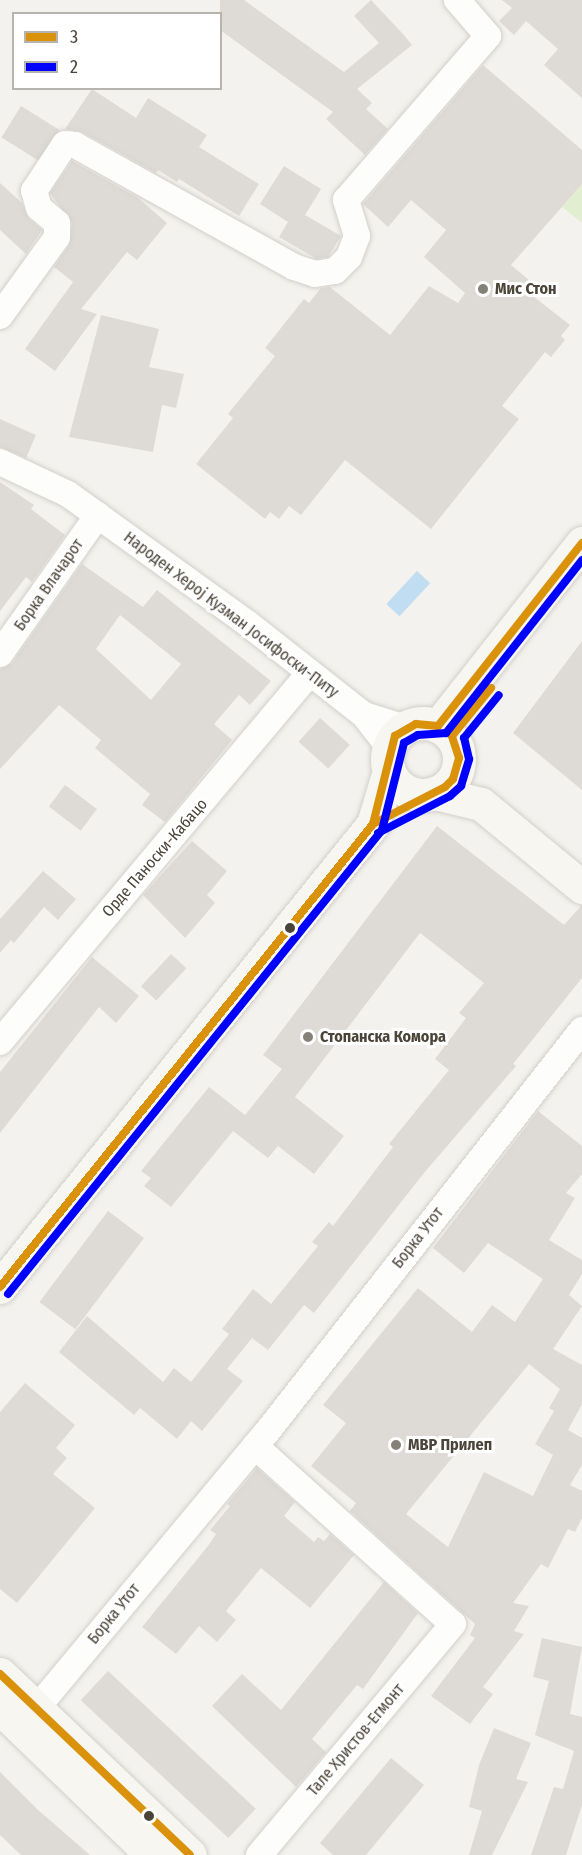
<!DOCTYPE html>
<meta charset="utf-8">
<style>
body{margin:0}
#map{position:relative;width:582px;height:1855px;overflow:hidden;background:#f4f2ee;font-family:"Fira Sans Condensed",sans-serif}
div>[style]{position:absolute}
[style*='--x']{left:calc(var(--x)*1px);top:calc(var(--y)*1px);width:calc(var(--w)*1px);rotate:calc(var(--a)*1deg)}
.green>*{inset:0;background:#e1eecf}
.water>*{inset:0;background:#c0ddf1;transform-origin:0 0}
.building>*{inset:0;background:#dedbd6;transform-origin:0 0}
.roads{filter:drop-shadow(0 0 2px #d2d0cb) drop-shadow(0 0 2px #d2d0cb)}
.street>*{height:26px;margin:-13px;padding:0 13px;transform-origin:13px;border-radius:13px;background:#fdfdfc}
.secondary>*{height:33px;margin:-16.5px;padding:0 16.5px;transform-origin:16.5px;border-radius:16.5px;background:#f7f6f1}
.secondary>.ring{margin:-16.5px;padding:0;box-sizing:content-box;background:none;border:33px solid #f7f6f1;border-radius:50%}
.bus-1>*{height:8px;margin:-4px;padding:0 4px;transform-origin:4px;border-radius:4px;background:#db920b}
.bus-2>*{height:8px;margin:-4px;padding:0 4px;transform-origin:4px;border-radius:4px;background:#00f}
.dots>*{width:16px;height:16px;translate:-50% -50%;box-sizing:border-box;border:3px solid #fff;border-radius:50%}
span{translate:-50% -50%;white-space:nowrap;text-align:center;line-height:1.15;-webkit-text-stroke:6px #fff;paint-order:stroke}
.poi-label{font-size:16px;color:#4b4439;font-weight:700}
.left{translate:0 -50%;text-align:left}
.street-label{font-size:16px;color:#4b4439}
.legend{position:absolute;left:12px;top:12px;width:210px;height:78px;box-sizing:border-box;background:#fff;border:2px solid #b7b4b0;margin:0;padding:8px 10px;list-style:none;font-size:18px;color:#4b4439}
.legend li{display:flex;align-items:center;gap:12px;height:30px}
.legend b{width:30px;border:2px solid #b7b4b0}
</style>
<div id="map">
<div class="green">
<i style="clip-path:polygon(582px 184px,582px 223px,562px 207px)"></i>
</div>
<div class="water">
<i style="left:417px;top:571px;width:18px;height:45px;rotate:43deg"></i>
</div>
<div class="building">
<i style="clip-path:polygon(220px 0,244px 0,344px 72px,379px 43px,354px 16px,371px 0,403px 34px,412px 45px,357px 89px,372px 103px,366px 109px,388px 129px,365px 155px,326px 119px,333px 112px,220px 30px)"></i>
<i style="clip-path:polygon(502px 0,582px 0,582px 98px,544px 65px,558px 49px,526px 21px,514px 35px,499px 21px,512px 8px)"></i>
<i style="clip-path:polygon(483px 65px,582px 150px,582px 184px,511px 265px,535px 285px,529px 293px,570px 325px,561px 336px,565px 340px,551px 357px,545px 352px,502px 406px,519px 419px,431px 529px,345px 460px,301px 515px,289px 506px,279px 519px,270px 512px,265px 519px,196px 464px,233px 418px,228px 414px,275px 356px,265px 348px,304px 299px,309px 303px,321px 288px,330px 287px,390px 335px,429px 286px,458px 303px,465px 293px,424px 257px,446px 230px,411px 200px,388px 227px,363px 204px)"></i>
<i style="clip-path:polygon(92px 89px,136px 118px,148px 98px,207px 135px,199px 147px,259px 184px,239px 216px,179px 179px,177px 182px,158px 170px,156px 173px,82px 132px,65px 129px)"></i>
<i style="left:21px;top:106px;width:45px;height:37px;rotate:32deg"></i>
<i style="clip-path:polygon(72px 161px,137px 197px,167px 223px,137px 260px,127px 252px,81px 309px,97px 314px,55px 371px,25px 349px,73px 282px,54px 267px,69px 245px,72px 223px,50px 193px)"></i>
<i style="clip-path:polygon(284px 166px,321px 189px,305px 215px,341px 236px,328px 257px,317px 259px,279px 237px,288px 222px,260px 204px)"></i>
<i style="clip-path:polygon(0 183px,22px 203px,29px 219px,42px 230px,26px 254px,0 230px)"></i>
<i style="clip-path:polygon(101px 315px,159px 329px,149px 367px,184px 374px,176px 408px,162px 405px,153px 452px,69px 437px)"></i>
<i style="clip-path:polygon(0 419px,36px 435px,26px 458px,0 447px)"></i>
<i style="clip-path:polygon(0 482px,34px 505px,31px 509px,65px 535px,32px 582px,26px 577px,0 611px)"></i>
<i style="clip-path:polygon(evenodd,82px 564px,143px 607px,157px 590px,271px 681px,250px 705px,239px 695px,214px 724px,232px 740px,165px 822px,142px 805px,150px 794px,95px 748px,101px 740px,59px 705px,0 769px,0 669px,12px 663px,82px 564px,120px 615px,181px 664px,151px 700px,96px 649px,120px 615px)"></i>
<i style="clip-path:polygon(582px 641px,582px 790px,513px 733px)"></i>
<i style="left:320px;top:718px;width:40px;height:32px;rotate:42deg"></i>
<i style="left:65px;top:785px;width:40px;height:27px;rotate:37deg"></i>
<i style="clip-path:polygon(437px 826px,564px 925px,582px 905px,582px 978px,513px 1064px,516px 1066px,424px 1173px,314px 1313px,304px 1305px,268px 1350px,252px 1338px,227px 1369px,243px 1381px,202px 1431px,191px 1421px,177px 1439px,140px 1408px,134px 1415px,59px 1352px,87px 1316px,163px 1382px,174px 1368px,191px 1382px,229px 1334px,222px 1329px,253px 1289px,271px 1304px,318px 1246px,312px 1242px,329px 1222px,333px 1226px,393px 1147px,389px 1144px,449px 1070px,435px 1059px,466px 1018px,459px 1013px,484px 983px,420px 933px,295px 1097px,344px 1136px,314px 1174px,278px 1146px,268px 1158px,233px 1131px,171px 1207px,144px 1186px,151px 1178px,141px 1171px,209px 1087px,245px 1115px,282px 1069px,263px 1055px)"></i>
<i style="clip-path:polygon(192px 841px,227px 871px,207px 895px,215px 903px,185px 938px,143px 895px)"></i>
<i style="clip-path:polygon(43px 871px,76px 899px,58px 920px,44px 907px,14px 943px,11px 940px,0 953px,0 919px)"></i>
<i style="left:171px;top:954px;width:21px;height:44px;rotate:43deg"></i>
<i style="clip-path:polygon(92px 957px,139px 996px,116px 1023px,99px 1007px,0 1133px,0 1072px)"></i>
<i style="clip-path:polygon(evenodd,538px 1111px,582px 1146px,582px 1174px,566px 1193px,575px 1198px,549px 1240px,582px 1260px,582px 1274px,569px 1295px,582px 1306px,553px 1349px,582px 1365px,582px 1404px,568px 1430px,582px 1438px,582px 1465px,570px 1485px,582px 1491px,582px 1518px,575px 1532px,568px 1529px,548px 1568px,541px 1564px,513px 1603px,529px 1606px,514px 1631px,524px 1634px,483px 1687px,493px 1694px,470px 1724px,431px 1696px,475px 1638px,470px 1635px,475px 1624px,350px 1511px,356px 1503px,311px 1466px,346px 1423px,323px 1405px,418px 1288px,472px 1332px,492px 1305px,515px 1322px,543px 1279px,488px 1243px,464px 1273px,433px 1248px,538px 1111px,529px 1364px,560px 1389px,549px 1408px,554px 1411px,535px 1444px,553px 1455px,533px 1496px,484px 1472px,448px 1547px,406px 1514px,529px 1364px)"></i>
<i style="left:108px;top:1211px;width:45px;height:114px;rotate:37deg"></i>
<i style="clip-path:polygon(25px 1383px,75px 1425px,56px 1448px,67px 1458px,53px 1474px,95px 1508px,17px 1603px,0 1589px,0 1412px)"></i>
<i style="clip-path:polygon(257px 1468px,295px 1502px,284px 1516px,314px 1542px,318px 1537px,324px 1541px,330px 1534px,354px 1555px,310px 1608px,261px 1568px,226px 1611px,236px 1620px,217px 1642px,199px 1626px,176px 1654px,142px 1627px,208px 1546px,216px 1534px,210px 1530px,230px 1506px,227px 1504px)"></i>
<i style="clip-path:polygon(384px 1582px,418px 1613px,363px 1689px,357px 1685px,312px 1739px,326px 1752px,296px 1787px,212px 1706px,242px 1674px,281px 1710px)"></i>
<i style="clip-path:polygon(542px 1638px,582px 1647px,570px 1714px,582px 1717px,582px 1805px,566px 1855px,531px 1855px,554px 1787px,563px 1789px,574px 1751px,535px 1735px,549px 1681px,533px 1677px)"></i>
<i style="left:108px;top:1671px;width:202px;height:40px;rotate:43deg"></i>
<i style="clip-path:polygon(494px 1728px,531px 1743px,516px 1779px,528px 1782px,492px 1855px,469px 1855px,482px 1811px,469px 1807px,479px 1765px)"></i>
<i style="clip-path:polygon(391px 1758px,424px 1785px,366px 1855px,333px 1855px,320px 1843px)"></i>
<i style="clip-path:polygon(0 1772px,37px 1809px,90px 1855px,21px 1855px,0 1835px)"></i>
</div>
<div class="roads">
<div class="street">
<i style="--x:0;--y:316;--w:97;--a:-54.2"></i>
<i style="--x:57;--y:237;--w:14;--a:-90"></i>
<i style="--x:57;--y:223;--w:23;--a:-140"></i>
<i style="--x:39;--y:208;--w:18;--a:-106"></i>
<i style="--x:34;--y:191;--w:56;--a:-56.6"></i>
<i style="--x:65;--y:144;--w:10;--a:6"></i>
<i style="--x:75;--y:145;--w:251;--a:29.1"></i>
<i style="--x:294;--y:267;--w:22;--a:18"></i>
<i style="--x:315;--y:274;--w:20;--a:-9"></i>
<i style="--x:335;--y:271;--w:20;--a:-45"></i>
<i style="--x:349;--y:257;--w:22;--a:-69"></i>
<i style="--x:357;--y:236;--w:38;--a:-107"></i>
<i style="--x:346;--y:200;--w:217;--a:-49.1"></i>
<i style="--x:488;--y:36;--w:48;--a:-130.7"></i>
<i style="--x:0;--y:462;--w:75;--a:25.2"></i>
<i style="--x:68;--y:494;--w:221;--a:35.8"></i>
<i style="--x:247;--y:623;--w:149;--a:38.2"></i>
<i style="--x:364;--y:715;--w:41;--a:52"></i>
<i style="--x:0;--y:654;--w:170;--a:-54.8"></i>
<i style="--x:364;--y:715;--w:43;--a:17.6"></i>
<i style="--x:0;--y:1042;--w:481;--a:-50"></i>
<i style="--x:255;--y:1446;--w:266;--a:42"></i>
<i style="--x:453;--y:1624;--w:302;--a:130"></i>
<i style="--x:26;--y:1721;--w:376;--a:-50.2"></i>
<i style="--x:267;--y:1432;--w:511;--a:-51.92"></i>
</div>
<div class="secondary">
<i class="ring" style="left:387px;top:723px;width:39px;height:39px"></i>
<i style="--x:438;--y:726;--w:233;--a:-51.8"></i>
<i style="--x:435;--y:793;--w:47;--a:13.4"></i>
<i style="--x:481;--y:804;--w:131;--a:39.4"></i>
<i style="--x:0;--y:1287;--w:595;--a:-51.14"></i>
<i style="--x:373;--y:824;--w:55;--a:-73.2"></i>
<i style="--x:0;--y:1674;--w:262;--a:43.6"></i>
<i style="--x:0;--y:1708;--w:211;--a:44"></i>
</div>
</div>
<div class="bus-1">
<i style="--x:373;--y:824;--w:81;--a:-27.2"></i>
<i style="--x:445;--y:787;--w:11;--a:-45"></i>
<i style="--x:453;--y:779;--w:22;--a:-74"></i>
<i style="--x:459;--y:758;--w:23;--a:-108"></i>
<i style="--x:452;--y:736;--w:62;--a:-50.9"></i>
<i style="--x:0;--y:1287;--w:595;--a:-51.14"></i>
<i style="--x:373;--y:824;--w:91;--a:-76"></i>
<i style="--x:395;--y:736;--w:24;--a:-30"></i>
<i style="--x:416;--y:724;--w:22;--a:5"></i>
<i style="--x:438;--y:726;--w:233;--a:-51.8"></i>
<i style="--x:0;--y:1674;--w:262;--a:43.6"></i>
</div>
<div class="bus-2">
<i style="--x:378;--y:833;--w:81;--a:-27.2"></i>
<i style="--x:450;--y:796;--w:15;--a:-42"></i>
<i style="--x:461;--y:786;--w:28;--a:-73"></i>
<i style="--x:469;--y:759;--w:22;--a:-103"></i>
<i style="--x:464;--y:738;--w:55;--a:-50.9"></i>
<i style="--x:8;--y:1294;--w:596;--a:-51.13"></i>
<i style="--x:382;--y:830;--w:90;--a:-75.8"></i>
<i style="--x:404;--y:743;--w:16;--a:-30"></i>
<i style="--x:418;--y:735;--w:28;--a:-4"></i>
<i style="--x:446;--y:733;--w:220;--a:-51.8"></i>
</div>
<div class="dots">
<i style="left:483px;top:289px;background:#868178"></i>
<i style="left:290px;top:928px;background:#4b4439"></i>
<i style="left:308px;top:1037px;background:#868178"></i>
<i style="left:396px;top:1445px;background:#868178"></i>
<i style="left:149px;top:1816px;background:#4b4439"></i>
</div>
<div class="poi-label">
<span class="left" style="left:495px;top:289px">Мис Стон</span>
<span class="left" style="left:320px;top:1037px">Стопанска Комора</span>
<span class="left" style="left:408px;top:1445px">МВР Прилеп</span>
</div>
<div class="street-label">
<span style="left:49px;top:585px;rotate:-55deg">Борка Влачарот</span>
<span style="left:231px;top:615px;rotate:37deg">Народен Херој Кузман Јосифоски-Питу</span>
<span style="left:155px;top:858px;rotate:-49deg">Орде Паноски-Кабацо</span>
<span style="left:418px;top:1238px;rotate:-52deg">Борка Утот</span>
<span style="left:114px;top:1614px;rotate:-51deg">Борка Утот</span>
<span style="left:356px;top:1740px;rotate:-50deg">Тале Христов-Егмонт</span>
</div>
<ul class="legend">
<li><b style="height:8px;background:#db920b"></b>3</li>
<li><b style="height:8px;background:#00f"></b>2</li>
</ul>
</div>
